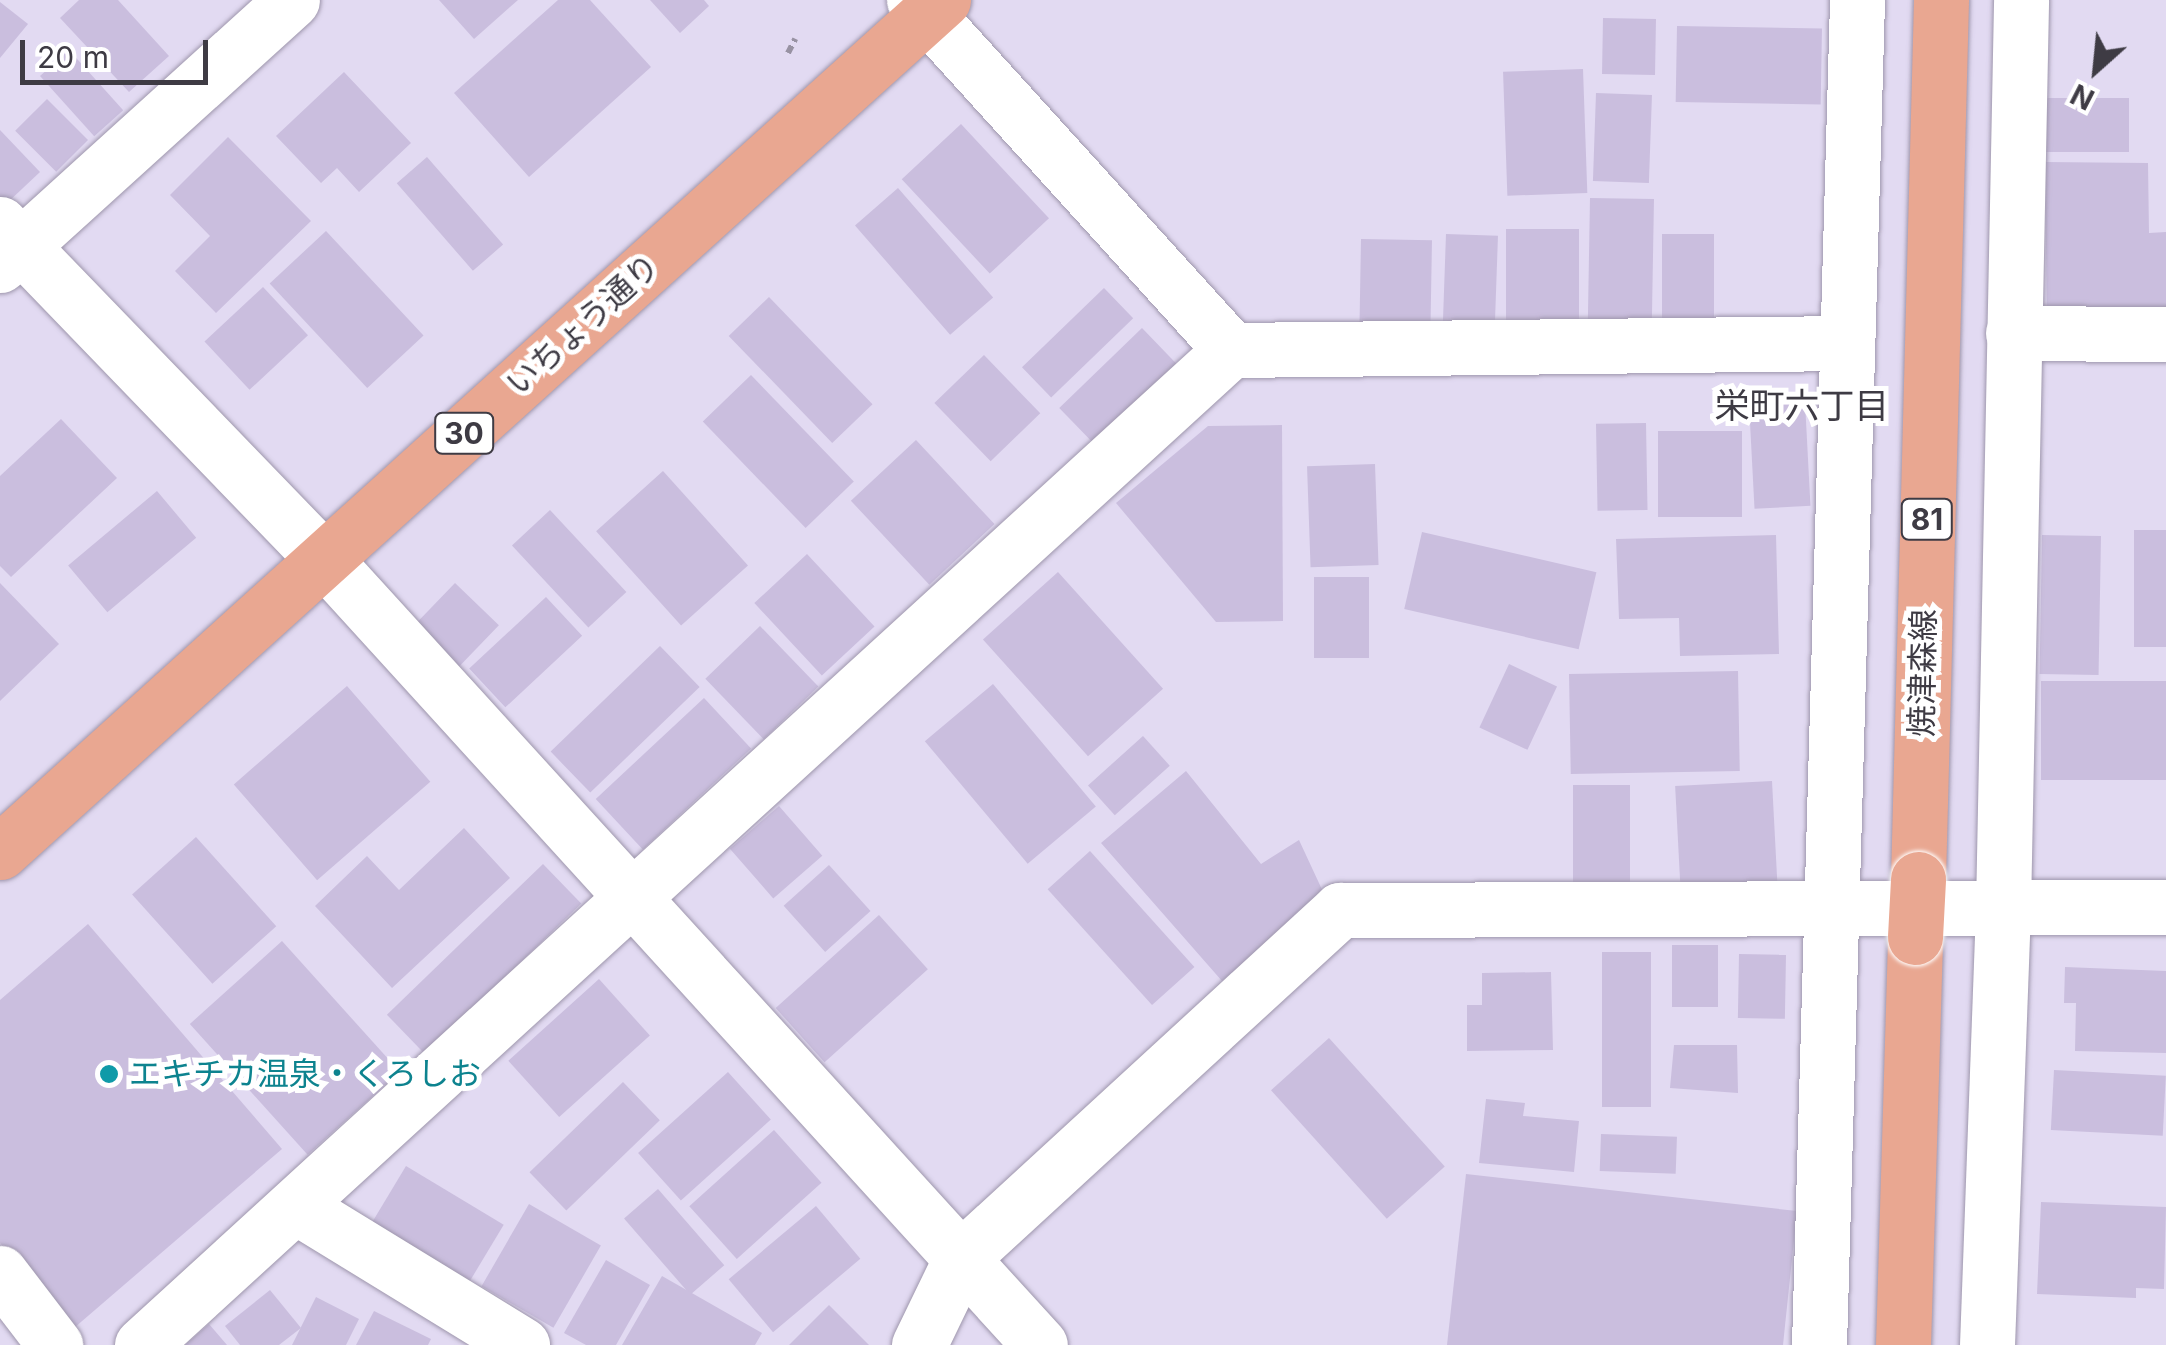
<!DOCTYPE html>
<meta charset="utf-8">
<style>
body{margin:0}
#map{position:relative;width:2166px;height:1345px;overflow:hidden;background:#e2daf2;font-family:Inter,"Noto Sans JP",sans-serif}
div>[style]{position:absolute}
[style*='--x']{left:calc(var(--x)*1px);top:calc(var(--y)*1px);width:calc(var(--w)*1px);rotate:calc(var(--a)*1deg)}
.building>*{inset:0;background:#cabede;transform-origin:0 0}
.path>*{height:6px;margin-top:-3px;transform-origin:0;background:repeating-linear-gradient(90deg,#9892a3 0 8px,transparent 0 13px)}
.roads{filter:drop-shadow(0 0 2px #9e96ac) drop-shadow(0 0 2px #9e96ac)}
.minor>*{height:55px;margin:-27.5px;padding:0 27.5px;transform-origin:27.5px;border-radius:27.5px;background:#fff}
.primary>*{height:55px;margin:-27.5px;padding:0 27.5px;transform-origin:27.5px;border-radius:27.5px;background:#e9a791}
.bridges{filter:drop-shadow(0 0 2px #fff) drop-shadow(0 0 2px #fff)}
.primary-bridge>*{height:55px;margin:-27.5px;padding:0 27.5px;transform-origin:27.5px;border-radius:27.5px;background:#e9a791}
.dots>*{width:28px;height:28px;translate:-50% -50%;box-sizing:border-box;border:5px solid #fff;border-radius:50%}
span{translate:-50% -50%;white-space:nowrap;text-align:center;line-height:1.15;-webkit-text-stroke:10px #fff;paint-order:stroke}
.shield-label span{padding:2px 8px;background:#fff;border:2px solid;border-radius:8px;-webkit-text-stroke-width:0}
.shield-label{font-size:30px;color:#3e3b44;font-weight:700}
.street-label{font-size:32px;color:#3e3b44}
.culture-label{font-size:32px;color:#0d838f}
.left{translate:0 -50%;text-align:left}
.neighbourhood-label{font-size:35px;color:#3e3b44}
.north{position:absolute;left:2046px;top:20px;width:100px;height:100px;-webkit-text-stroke:8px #fff;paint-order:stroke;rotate:207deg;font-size:28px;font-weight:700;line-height:40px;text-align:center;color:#3e3b44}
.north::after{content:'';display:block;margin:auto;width:35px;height:45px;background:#3e3b44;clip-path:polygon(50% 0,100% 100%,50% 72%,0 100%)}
.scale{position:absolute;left:20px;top:40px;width:188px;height:45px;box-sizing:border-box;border:5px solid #3e3b44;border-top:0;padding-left:12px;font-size:30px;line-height:35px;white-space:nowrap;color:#3e3b44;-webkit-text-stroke:8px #fff;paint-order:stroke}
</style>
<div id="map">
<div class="building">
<i style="clip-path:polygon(79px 0,118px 0,169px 56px,129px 92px,60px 18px)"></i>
<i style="clip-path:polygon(439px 0,518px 0,474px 39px)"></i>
<i style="clip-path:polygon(558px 0,590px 0,651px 67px,529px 177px,454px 93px)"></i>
<i style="clip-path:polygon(650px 0,704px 0,709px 6px,680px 33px)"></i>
<i style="clip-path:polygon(0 2px,28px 24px,0 58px)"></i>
<i style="left:1603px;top:18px;width:53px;height:56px;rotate:1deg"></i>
<i style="left:1677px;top:26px;width:145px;height:76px;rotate:1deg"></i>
<i style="left:69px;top:50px;width:81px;height:39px;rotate:48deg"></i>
<i style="left:1583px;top:69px;width:124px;height:80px;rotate:88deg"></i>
<i style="clip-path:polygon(344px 72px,411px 143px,359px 192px,337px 168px,321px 183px,276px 136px)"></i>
<i style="left:1596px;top:93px;width:56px;height:88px;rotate:2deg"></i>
<i style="left:2045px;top:98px;width:84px;height:54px"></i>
<i style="left:47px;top:99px;width:58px;height:45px;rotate:45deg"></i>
<i style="left:961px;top:124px;width:129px;height:81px;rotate:47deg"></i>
<i style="clip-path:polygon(0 130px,40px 172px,6px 204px,0 197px)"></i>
<i style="clip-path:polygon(228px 137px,311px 221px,216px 313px,175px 271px,210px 236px,170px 195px)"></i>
<i style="left:427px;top:157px;width:116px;height:40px;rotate:49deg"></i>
<i style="clip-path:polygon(2045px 162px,2148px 163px,2149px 233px,2166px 232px,2166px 327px,2047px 328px)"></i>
<i style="left:898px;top:188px;width:145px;height:57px;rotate:49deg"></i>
<i style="left:1590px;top:198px;width:64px;height:131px;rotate:1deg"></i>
<i style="left:1506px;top:229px;width:73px;height:94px"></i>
<i style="left:326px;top:231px;width:143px;height:77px;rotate:47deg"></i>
<i style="left:1446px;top:234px;width:52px;height:87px;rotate:2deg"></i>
<i style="left:1662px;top:234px;width:52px;height:92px"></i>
<i style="left:1361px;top:239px;width:71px;height:92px;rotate:1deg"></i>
<i style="left:263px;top:287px;width:66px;height:80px;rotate:47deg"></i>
<i style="left:1104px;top:288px;width:42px;height:114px;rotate:46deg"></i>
<i style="left:769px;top:297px;width:149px;height:56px;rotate:46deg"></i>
<i style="left:1142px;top:328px;width:52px;height:115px;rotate:46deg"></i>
<i style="left:984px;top:355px;width:81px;height:69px;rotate:46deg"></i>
<i style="left:751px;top:375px;width:148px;height:67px;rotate:46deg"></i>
<i style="left:1805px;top:402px;width:104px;height:56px;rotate:87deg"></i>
<i style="clip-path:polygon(61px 419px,117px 478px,11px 577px,0 566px,0 476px)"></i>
<i style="left:1646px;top:423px;width:87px;height:50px;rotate:89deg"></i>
<i style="clip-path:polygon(1282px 425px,1283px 621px,1216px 622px,1116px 503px,1208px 426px)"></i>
<i style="left:1658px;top:431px;width:84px;height:86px"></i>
<i style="left:916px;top:440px;width:115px;height:89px;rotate:47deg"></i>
<i style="left:1375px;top:464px;width:101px;height:68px;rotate:88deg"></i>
<i style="left:663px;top:471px;width:127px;height:90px;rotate:48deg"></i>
<i style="left:157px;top:491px;width:61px;height:116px;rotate:50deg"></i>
<i style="left:550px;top:510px;width:112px;height:52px;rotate:47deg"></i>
<i style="left:2134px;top:530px;width:32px;height:117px"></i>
<i style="left:1422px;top:532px;width:179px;height:79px;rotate:13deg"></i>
<i style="clip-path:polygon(1776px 535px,1779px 654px,1680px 656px,1679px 618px,1619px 619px,1616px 539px)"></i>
<i style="left:2042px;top:535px;width:59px;height:139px;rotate:1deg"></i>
<i style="left:807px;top:554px;width:99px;height:72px;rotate:47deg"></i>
<i style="left:1058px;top:572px;width:157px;height:101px;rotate:48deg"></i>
<i style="left:1314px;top:577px;width:55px;height:81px"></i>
<i style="clip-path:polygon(0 583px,59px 644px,0 701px)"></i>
<i style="left:455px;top:583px;width:61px;height:61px;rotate:44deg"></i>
<i style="left:546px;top:597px;width:53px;height:105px;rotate:47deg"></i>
<i style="left:760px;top:626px;width:84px;height:76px;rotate:46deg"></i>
<i style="left:660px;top:646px;width:57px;height:152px;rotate:46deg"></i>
<i style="left:1509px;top:664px;width:53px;height:70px;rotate:25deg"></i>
<i style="left:1738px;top:671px;width:100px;height:169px;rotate:89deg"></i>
<i style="left:2166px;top:681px;width:99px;height:125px;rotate:90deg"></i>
<i style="left:993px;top:684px;width:160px;height:89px;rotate:50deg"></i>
<i style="left:347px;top:686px;width:127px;height:150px;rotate:49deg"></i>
<i style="left:704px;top:698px;width:69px;height:148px;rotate:47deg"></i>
<i style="left:1143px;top:736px;width:40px;height:74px;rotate:48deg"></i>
<i style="clip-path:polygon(1186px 771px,1261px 864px,1299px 840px,1325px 896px,1222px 981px,1101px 843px)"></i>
<i style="left:1772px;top:781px;width:102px;height:97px;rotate:87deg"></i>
<i style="left:1573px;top:785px;width:57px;height:117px"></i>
<i style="left:779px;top:806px;width:66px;height:65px;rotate:49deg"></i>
<i style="clip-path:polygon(464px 828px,510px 878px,392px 988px,315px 906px,367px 856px,399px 890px)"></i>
<i style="left:196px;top:837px;width:120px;height:86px;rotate:48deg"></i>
<i style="left:1090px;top:851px;width:156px;height:57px;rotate:48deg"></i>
<i style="left:543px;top:864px;width:55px;height:217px;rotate:46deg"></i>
<i style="left:829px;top:865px;width:62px;height:61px;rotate:48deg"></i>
<i style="left:879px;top:915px;width:73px;height:139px;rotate:48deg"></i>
<i style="clip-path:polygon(88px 924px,282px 1149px,74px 1328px,0 1243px,0 1000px)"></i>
<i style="left:282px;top:941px;width:176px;height:124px;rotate:48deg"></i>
<i style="left:1672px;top:945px;width:46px;height:62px"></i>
<i style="left:1602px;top:952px;width:49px;height:155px"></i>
<i style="left:1739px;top:954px;width:47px;height:64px;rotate:1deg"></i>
<i style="clip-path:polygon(2065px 967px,2166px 971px,2166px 1053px,2075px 1051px,2076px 1003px,2064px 1003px)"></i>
<i style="clip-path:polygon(1551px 972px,1553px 1050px,1467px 1051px,1467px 1005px,1482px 1005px,1482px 973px)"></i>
<i style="left:599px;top:979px;width:76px;height:122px;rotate:48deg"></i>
<i style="left:1329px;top:1038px;width:173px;height:78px;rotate:48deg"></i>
<i style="clip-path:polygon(1674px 1045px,1737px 1045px,1738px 1093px,1670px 1088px)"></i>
<i style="left:2054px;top:1070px;width:112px;height:60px;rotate:3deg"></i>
<i style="left:728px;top:1072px;width:64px;height:121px;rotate:48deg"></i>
<i style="left:623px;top:1082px;width:53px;height:130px;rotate:46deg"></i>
<i style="clip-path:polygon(1486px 1099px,1525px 1103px,1523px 1116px,1579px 1121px,1574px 1172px,1479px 1163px)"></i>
<i style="left:774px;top:1130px;width:71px;height:114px;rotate:48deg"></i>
<i style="left:1601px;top:1134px;width:76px;height:37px;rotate:2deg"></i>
<i style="left:406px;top:1166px;width:114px;height:73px;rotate:31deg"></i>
<i style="clip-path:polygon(1466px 1174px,1797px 1211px,1783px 1345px,1447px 1345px)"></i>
<i style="left:658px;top:1189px;width:101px;height:45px;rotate:49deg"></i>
<i style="clip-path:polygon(2041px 1202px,2166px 1207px,2164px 1289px,2136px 1288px,2136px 1298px,2037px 1294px)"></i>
<i style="left:529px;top:1204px;width:83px;height:95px;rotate:30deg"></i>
<i style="left:816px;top:1206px;width:69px;height:114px;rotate:50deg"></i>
<i style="clip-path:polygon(606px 1260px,650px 1285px,616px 1345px,586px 1345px,564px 1333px)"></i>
<i style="clip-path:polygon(662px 1276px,762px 1333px,755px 1345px,622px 1345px)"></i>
<i style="clip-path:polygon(270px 1290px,301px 1328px,279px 1345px,240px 1345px,225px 1326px)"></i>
<i style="clip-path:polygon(316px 1297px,359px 1319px,346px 1345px,292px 1345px)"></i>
<i style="clip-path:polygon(829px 1305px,869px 1345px,789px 1345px)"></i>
<i style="clip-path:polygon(374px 1311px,431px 1339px,428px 1345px,356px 1345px)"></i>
<i style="clip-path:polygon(209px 1324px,227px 1345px,185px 1345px)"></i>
</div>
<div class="path">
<i style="--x:788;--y:53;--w:16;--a:-63"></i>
</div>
<div class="roads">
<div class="minor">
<i style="--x:914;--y:0;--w:472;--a:47.8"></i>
<i style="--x:0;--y:224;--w:466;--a:46"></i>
<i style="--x:324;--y:559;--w:1063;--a:47.67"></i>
<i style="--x:0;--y:265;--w:394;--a:-42.2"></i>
<i style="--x:2013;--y:333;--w:153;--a:0.4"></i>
<i style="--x:297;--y:1207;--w:264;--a:31.5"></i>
<i style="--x:0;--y:1273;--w:91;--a:52.6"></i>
<i style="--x:142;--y:1345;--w:1475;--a:-42.42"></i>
<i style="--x:1231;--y:350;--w:616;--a:-0.65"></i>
<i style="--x:919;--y:1345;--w:97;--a:-64.2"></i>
<i style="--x:961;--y:1258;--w:515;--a:-42.56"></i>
<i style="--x:1340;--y:910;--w:826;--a:-0.21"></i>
<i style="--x:1819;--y:1345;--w:1346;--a:-88.38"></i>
<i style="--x:1987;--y:1345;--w:437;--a:-87.9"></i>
<i style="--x:2003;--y:908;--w:908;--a:-88.86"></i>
</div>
<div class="primary">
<i style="--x:0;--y:852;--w:1271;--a:-42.1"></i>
<i style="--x:1918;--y:879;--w:879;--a:-88.5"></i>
<i style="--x:1903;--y:1345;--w:408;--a:-88.3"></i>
</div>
</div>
<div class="bridges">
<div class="primary-bridge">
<i style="--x:1915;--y:937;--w:58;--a:-87"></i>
</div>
</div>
<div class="dots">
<i style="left:109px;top:1074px;background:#0f9aa8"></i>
</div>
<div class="shield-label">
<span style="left:464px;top:433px">30</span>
<span style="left:1927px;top:519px">81</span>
</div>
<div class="street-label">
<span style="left:583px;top:325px;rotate:-42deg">いちょう通り</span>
<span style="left:1923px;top:673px;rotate:-89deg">焼津森線</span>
</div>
<div class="culture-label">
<span class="left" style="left:129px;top:1074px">エキチカ温泉・くろしお</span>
</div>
<div class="neighbourhood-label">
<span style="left:1802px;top:405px">栄町六丁目</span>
</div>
<div class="north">N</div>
<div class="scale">20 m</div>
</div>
